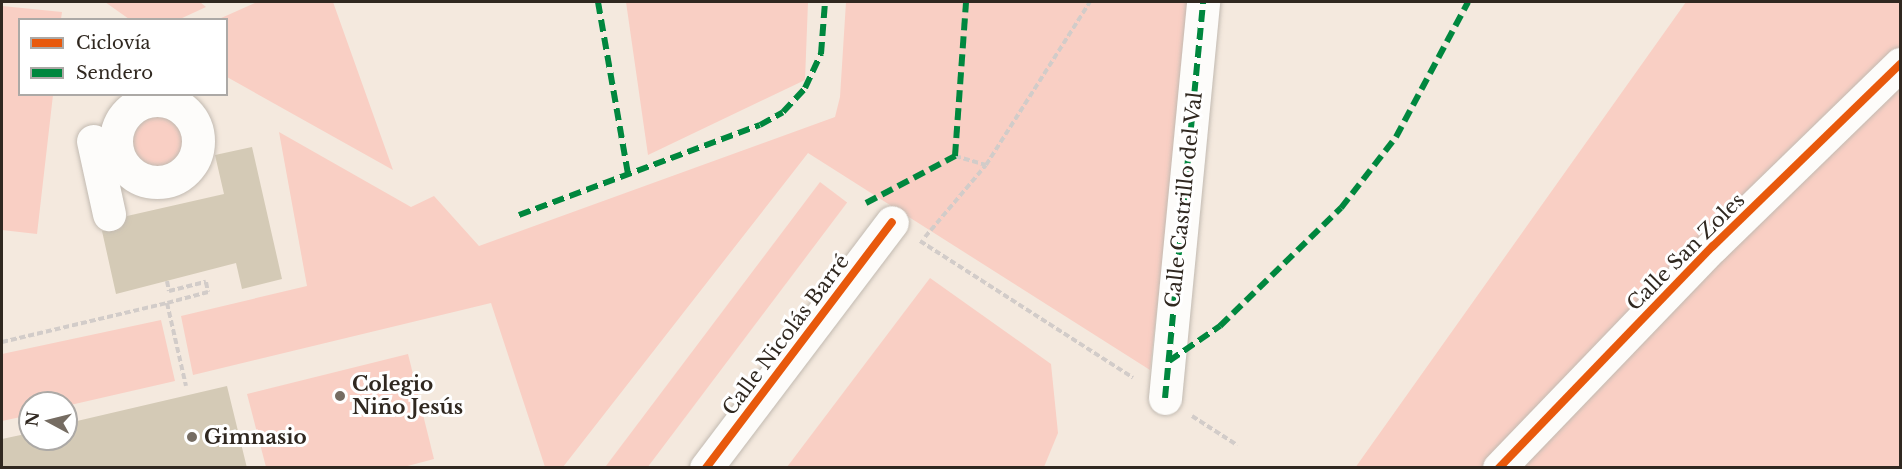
<!DOCTYPE html>
<meta charset="utf-8">
<style>
body{margin:0}
#map{position:relative;width:1902px;height:469px;overflow:hidden;background:#f4e9de;font-family:"Libre Baskerville",serif}
div>[style]{position:absolute}
[style*='--x']{left:calc(var(--x)*1px);top:calc(var(--y)*1px);width:calc(var(--w)*1px);rotate:calc(var(--a)*1deg)}
.green>*{inset:0;background:#f9cfc4;transform-origin:0 0}
.round{border-radius:50%}
.building>*{inset:0;background:#d4cab6}
.path>*{height:4px;margin-top:-2px;transform-origin:0;background:repeating-linear-gradient(90deg,#d2ccc9 0 6px,transparent 0 9px)}
.roads{filter:drop-shadow(0 0 2px #c2bab1) drop-shadow(0 0 2px #c2bab1)}
.minor>*{height:33px;margin:-16.5px;padding:0 16.5px;transform-origin:16.5px;border-radius:16.5px;background:#fdfcfa}
.minor>.ring{margin:-16.5px;padding:0;box-sizing:content-box;background:none;border:33px solid #fdfcfa;border-radius:50%}
.quiet>*{height:6px;margin-top:-3px;transform-origin:0;background:repeating-linear-gradient(90deg,#00873e 0 12px,transparent 0 18px)}
.cycleway>*{height:8px;margin:-4px;padding:0 4px;transform-origin:4px;border-radius:4px;background:#e8590c}
.dots>*{width:16px;height:16px;translate:-50% -50%;box-sizing:border-box;border:3px solid #fff;border-radius:50%}
span{translate:-50% -50%;white-space:nowrap;text-align:center;line-height:1.15;-webkit-text-stroke:6px #fff;paint-order:stroke}
.street-label{font-size:20px;color:#302820}
.poi-label{font-size:20px;color:#302820;font-weight:700}
.left{translate:0 -50%;text-align:left}
.frame{position:absolute;inset:0;border:3px solid #302820;pointer-events:none}
.legend{position:absolute;left:18px;top:18px;width:210px;height:78px;box-sizing:border-box;background:#fff;border:2px solid #aca9a6;margin:0;padding:8px 10px;list-style:none;font-size:18px;color:#302820}
.legend li{display:flex;align-items:center;gap:12px;height:30px}
.legend b{width:30px;border:2px solid #aca9a6}
.north{position:absolute;left:18px;top:391px;width:60px;height:60px;box-sizing:border-box;background:#fff;border:2px solid #aca9a6;border-radius:50%;rotate:277deg;font-size:16px;font-weight:700;line-height:24px;text-align:center;color:#302820}
.north::after{content:'';display:block;margin:auto;width:21px;height:27px;background:#756c62;clip-path:polygon(50% 0,100% 100%,50% 72%,0 100%)}
</style>
<div id="map">
<div class="green">
<i style="clip-path:polygon(105px 2px,200px 2px,206px 7px,180px 19px,129px 19px)"></i>
<i style="clip-path:polygon(257px 2px,333px 2px,393px 170px,227px 77px,226px 20px,219px 19px)"></i>
<i style="clip-path:polygon(626px 2px,808px 2px,805px 80px,648px 155px)"></i>
<i style="clip-path:polygon(846px 2px,1192px 2px,1150px 370px,808px 153px,563px 467px,545px 467px,491px 303px,193px 375px,181px 316px,307px 286px,279px 132px,411px 207px,434px 196px,479px 246px,835px 117px,840px 97px)"></i>
<i style="clip-path:polygon(1686px 2px,1900px 2px,1900px 467px,1355px 468px)"></i>
<i style="clip-path:polygon(2px 6px,62px 12px,61px 19px,20px 20px,20px 94px,53px 95px,37px 234px,2px 230px)"></i>
<i class="round" style="left:129px;top:111px;width:58px;height:58px"></i>
<i style="left:820px;top:182px;width:34px;height:356px;rotate:37deg"></i>
<i style="clip-path:polygon(930px 278px,1051px 364px,1058px 433px,1044px 467px,787px 467px)"></i>
<i style="clip-path:polygon(161px 320px,175px 381px,66px 406px,66px 403px,30px 403px,30px 415px,2px 421px,2px 354px)"></i>
<i style="clip-path:polygon(408px 354px,434px 459px,400px 468px,266px 467px,247px 394px)"></i>
</div>
<div class="building">
<i style="clip-path:polygon(252px 147px,282px 279px,242px 289px,236px 263px,116px 294px,102px 231px,121px 228px,127px 216px,224px 194px,215px 155px)"></i>
<i style="clip-path:polygon(227px 386px,247px 468px,2px 468px,2px 439px,30px 433px,30px 439px,66px 439px,66px 425px,77px 421px)"></i>
</div>
<div class="path">
<i style="--x:955;--y:156;--w:32;--a:16"></i>
<i style="--x:925;--y:237;--w:94;--a:-49.7"></i>
<i style="--x:986;--y:165;--w:193;--a:-57.5"></i>
<i style="--x:920;--y:241;--w:253;--a:32.7"></i>
<i style="--x:167;--y:281;--w:10;--a:79"></i>
<i style="--x:169;--y:291;--w:38;--a:-14"></i>
<i style="--x:206;--y:282;--w:10;--a:79"></i>
<i style="--x:208;--y:292;--w:42;--a:165"></i>
<i style="--x:167;--y:303;--w:85;--a:77.1"></i>
<i style="--x:2;--y:342;--w:170;--a:-13.3"></i>
<i style="--x:1192;--y:416;--w:54;--a:32.8"></i>
</div>
<div class="roads">
<div class="minor">
<i class="ring" style="left:116px;top:100px;width:49px;height:49px"></i>
<i style="--x:93;--y:141;--w:75;--a:77.6"></i>
<i style="--x:1165;--y:398;--w:398;--a:-84.5"></i>
<i style="--x:706;--y:468;--w:308;--a:-52.9"></i>
<i style="--x:1499;--y:468;--w:308;--a:-46.1"></i>
<i style="--x:1713;--y:246;--w:261;--a:-44.2"></i>
</div>
</div>
<div class="quiet">
<i style="--x:598;--y:2;--w:175;--a:80.1"></i>
<i style="--x:866;--y:203;--w:101;--a:-27.8"></i>
<i style="--x:955;--y:156;--w:154;--a:-85.9"></i>
<i style="--x:519;--y:215;--w:257;--a:-20.5"></i>
<i style="--x:760;--y:125;--w:26;--a:-29"></i>
<i style="--x:783;--y:112;--w:33;--a:-47"></i>
<i style="--x:805;--y:88;--w:38;--a:-65"></i>
<i style="--x:821;--y:54;--w:52;--a:-85.6"></i>
<i style="--x:1169;--y:361;--w:62;--a:-34.5"></i>
<i style="--x:1220;--y:326;--w:169;--a:-44.3"></i>
<i style="--x:1341;--y:208;--w:90;--a:-52.2"></i>
<i style="--x:1396;--y:137;--w:153;--a:-61.9"></i>
<i style="--x:1165;--y:398;--w:398;--a:-84.5"></i>
</div>
<div class="cycleway">
<i style="--x:706;--y:468;--w:308;--a:-52.9"></i>
<i style="--x:1499;--y:468;--w:308;--a:-46.1"></i>
<i style="--x:1713;--y:246;--w:261;--a:-44.2"></i>
</div>
<div class="dots">
<i style="left:340px;top:396px;background:#756c62"></i>
<i style="left:192px;top:437px;background:#756c62"></i>
</div>
<div class="street-label">
<span style="left:1184px;top:200px;rotate:-84deg">Calle Castrillo del Val</span>
<span style="left:1686px;top:252px;rotate:-45deg">Calle San Zoles</span>
<span style="left:786px;top:335px;rotate:-53deg">Calle Nicolás Barré</span>
</div>
<div class="poi-label">
<span class="left" style="left:352px;top:396px">Colegio<br>Niño Jesús</span>
<span class="left" style="left:204px;top:437px">Gimnasio</span>
</div>
<div class="frame"></div>
<ul class="legend">
<li><b style="height:8px;background:#e8590c"></b>Ciclovía</li>
<li><b style="height:8px;background:#00873e"></b>Sendero</li>
</ul>
<div class="north">N</div>
</div>
